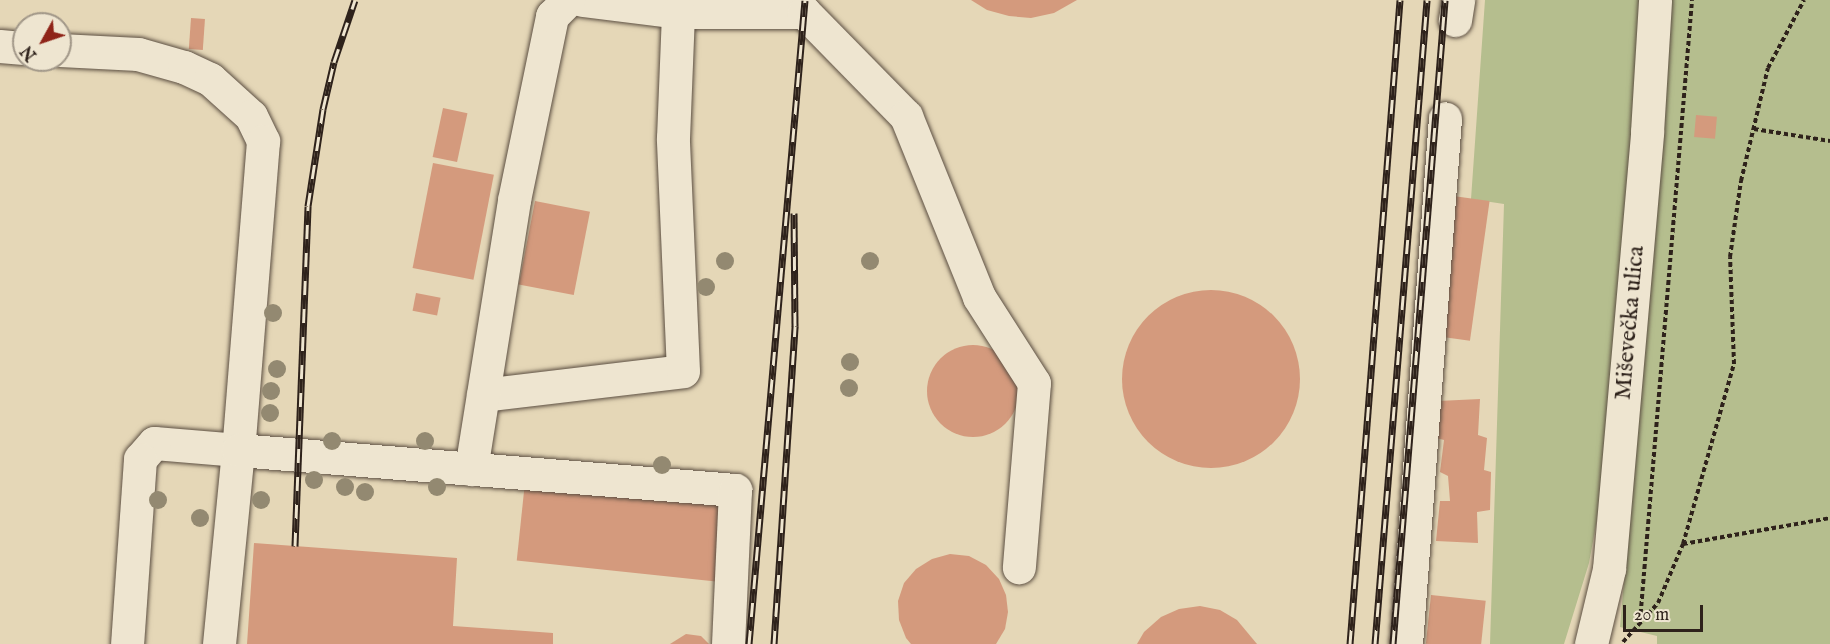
<!DOCTYPE html>
<meta charset="utf-8">
<style>
body{margin:0}
#map{position:relative;width:1830px;height:644px;overflow:hidden;background:#e5d7b7;font-family:"IM FELL English",serif}
div>[style]{position:absolute}
[style*='--x']{left:calc(var(--x)*1px);top:calc(var(--y)*1px);width:calc(var(--w)*1px);rotate:calc(var(--a)*1deg)}
.green>*{inset:0;background:#b5be8e}
.building>*{inset:0;background:#d49a7d;transform-origin:0 0}
.round{border-radius:50%}
.path>*{height:4px;margin-top:-2px;transform-origin:0;background:repeating-linear-gradient(90deg,#2e221b 0 4.5px,transparent 0 7.5px)}
.roads{filter:drop-shadow(0 0 2px #5c4f42) drop-shadow(0 0 2px #5c4f42)}
.minor>*{height:33px;margin:-16.5px;padding:0 16.5px;transform-origin:16.5px;border-radius:16.5px;background:#eee5d0}
.rail>*{height:7px;margin-top:-3.5px;transform-origin:0;background:repeating-linear-gradient(90deg,#eee5d0 0 14px,#2e221b 0 28px);box-sizing:border-box;border-block:2px solid #2e221b}
.trees>*{width:18px;height:18px;margin:-9px;border-radius:50%;background:#938971}
span{translate:-50% -50%;white-space:nowrap;text-align:center;line-height:1.15;-webkit-text-stroke:4.5px #eee5d0;paint-order:stroke}
.street-label{font-size:24px;color:#2e221b}
.north{position:absolute;left:12px;top:12px;width:60px;height:60px;box-sizing:border-box;background:#eee5d0;border:2px solid #a19788;border-radius:50%;rotate:230deg;font-size:16px;font-weight:700;line-height:24px;text-align:center;color:#2e221b}
.north::after{content:'';display:block;margin:auto;width:21px;height:27px;background:#8f2418;clip-path:polygon(50% 0,100% 100%,50% 72%,0 100%)}
.scale{position:absolute;left:1623px;top:605px;width:80px;height:27px;box-sizing:border-box;border:3px solid #2e221b;border-top:0;padding-left:8px;font-size:18px;line-height:21px;white-space:nowrap;color:#2e221b;-webkit-text-stroke:4px #eee5d0;paint-order:stroke}
</style>
<div id="map">
<div class="green">
<i style="clip-path:polygon(1485px 0,1641px 0,1612px 438px,1589px 563px,1564px 644px,1490px 644px,1504px 204px,1471px 199px)"></i>
<i style="clip-path:polygon(1671px 0,1830px 0,1830px 644px,1657px 644px,1657px 636px,1620px 627px,1656px 217px)"></i>
</div>
<div class="building">
<i style="clip-path:polygon(971px 0,1077px 0,1054px 13px,1031px 18px,1009px 16px,987px 10px)"></i>
<i style="left:191px;top:18px;width:14px;height:31px;rotate:4deg"></i>
<i style="left:443px;top:108px;width:25px;height:50px;rotate:12deg"></i>
<i style="left:1696px;top:115px;width:21px;height:22px;rotate:5deg"></i>
<i style="left:433px;top:163px;width:62px;height:107px;rotate:11deg"></i>
<i style="left:1446px;top:195px;width:44px;height:141px;rotate:8deg"></i>
<i style="left:535px;top:201px;width:56px;height:85px;rotate:11deg"></i>
<i class="round" style="left:1122px;top:290px;width:178px;height:178px"></i>
<i style="left:416px;top:293px;width:25px;height:18px;rotate:11deg"></i>
<i class="round" style="left:927px;top:345px;width:92px;height:92px"></i>
<i style="clip-path:polygon(1480px 399px,1478px 435px,1487px 438px,1484px 470px,1491px 472px,1490px 510px,1477px 512px,1478px 543px,1436px 541px,1440px 501px,1450px 501px,1448px 476px,1440px 472px,1444px 440px,1436px 438px,1438px 401px)"></i>
<i style="left:525px;top:482px;width:205px;height:79px;rotate:6deg"></i>
<i style="clip-path:polygon(254px 543px,457px 558px,453px 626px,553px 633px,553px 644px,247px 644px)"></i>
<i style="clip-path:polygon(950px 554px,969px 556px,986px 565px,999px 579px,1006px 595px,1008px 612px,1005px 629px,996px 644px,911px 644px,906px 638px,899px 620px,898px 601px,904px 583px,916px 569px,932px 559px)"></i>
<i style="left:1431px;top:595px;width:55px;height:49px;rotate:6deg"></i>
<i style="clip-path:polygon(1200px 606px,1220px 610px,1237px 620px,1257px 644px,1137px 644px,1144px 632px,1161px 617px,1179px 609px)"></i>
<i style="clip-path:polygon(686px 634px,701px 636px,709px 644px,670px 644px)"></i>
</div>
<div class="path">
<i style="--x:1754;--y:129;--w:77;--a:9"></i>
<i style="--x:1683;--y:544;--w:149;--a:-10"></i>
<i style="--x:1640;--y:621;--w:623;--a:-85.21"></i>
<i style="--x:1623;--y:642;--w:52;--a:-48.1"></i>
<i style="--x:1658;--y:603;--w:64;--a:-67"></i>
<i style="--x:1683;--y:544;--w:187;--a:-74.2"></i>
<i style="--x:1734;--y:364;--w:107;--a:-92.1"></i>
<i style="--x:1730;--y:257;--w:77;--a:-81.8"></i>
<i style="--x:1741;--y:181;--w:116;--a:-76.6"></i>
<i style="--x:1768;--y:68;--w:77;--a:-62.1"></i>
</div>
<div class="roads">
<div class="minor">
<i style="--x:582;--y:0;--w:97;--a:7.1"></i>
<i style="--x:678;--y:12;--w:126;--a:0"></i>
<i style="--x:804;--y:12;--w:146;--a:45.6"></i>
<i style="--x:906;--y:116;--w:195;--a:68"></i>
<i style="--x:979;--y:297;--w:102;--a:57.4"></i>
<i style="--x:1034;--y:383;--w:185;--a:94.7"></i>
<i style="--x:1455;--y:20;--w:20;--a:-81"></i>
<i style="--x:0;--y:46;--w:24;--a:5"></i>
<i style="--x:60;--y:50;--w:78;--a:2.9"></i>
<i style="--x:138;--y:54;--w:48;--a:15.8"></i>
<i style="--x:184;--y:67;--w:29;--a:25"></i>
<i style="--x:210;--y:79;--w:55;--a:42.1"></i>
<i style="--x:251;--y:116;--w:28;--a:64"></i>
<i style="--x:263;--y:141;--w:310;--a:94.6"></i>
<i style="--x:238;--y:450;--w:84;--a:-175.2"></i>
<i style="--x:154;--y:443;--w:21;--a:131"></i>
<i style="--x:140;--y:459;--w:185;--a:94"></i>
<i style="--x:483;--y:395;--w:201;--a:-6.8"></i>
<i style="--x:683;--y:371;--w:233;--a:-92.5"></i>
<i style="--x:673;--y:138;--w:126;--a:-87.7"></i>
<i style="--x:471;--y:469;--w:272;--a:-80.9"></i>
<i style="--x:514;--y:200;--w:188;--a:-78.3"></i>
<i style="--x:552;--y:16;--w:23;--a:-45"></i>
<i style="--x:219;--y:644;--w:195;--a:-84.4"></i>
<i style="--x:238;--y:450;--w:499;--a:4.6"></i>
<i style="--x:735;--y:490;--w:154;--a:92.6"></i>
<i style="--x:1406;--y:644;--w:527;--a:-85.76"></i>
<i style="--x:1591;--y:644;--w:77;--a:-76.5"></i>
<i style="--x:1609;--y:569;--w:439;--a:-85"></i>
<i style="--x:1647;--y:132;--w:132;--a:-86.5"></i>
</div>
</div>
<div class="rail">
<i style="--x:295;--y:546;--w:340;--a:-87.8"></i>
<i style="--x:308;--y:206;--w:98;--a:-81.2"></i>
<i style="--x:323;--y:109;--w:48;--a:-76.8"></i>
<i style="--x:334;--y:62;--w:65;--a:-71.3"></i>
<i style="--x:749;--y:644;--w:646;--a:-85.03"></i>
<i style="--x:774;--y:644;--w:319;--a:-86.2"></i>
<i style="--x:795;--y:326;--w:113;--a:-90.5"></i>
<i style="--x:1350;--y:644;--w:646;--a:-85.56"></i>
<i style="--x:1375;--y:644;--w:646;--a:-85.38"></i>
<i style="--x:1393;--y:644;--w:646;--a:-85.38"></i>
</div>
<div class="trees">
<i style="left:725px;top:261px"></i>
<i style="left:870px;top:261px"></i>
<i style="left:706px;top:287px"></i>
<i style="left:273px;top:313px"></i>
<i style="left:850px;top:362px"></i>
<i style="left:277px;top:369px"></i>
<i style="left:849px;top:388px"></i>
<i style="left:271px;top:391px"></i>
<i style="left:270px;top:413px"></i>
<i style="left:332px;top:441px"></i>
<i style="left:425px;top:441px"></i>
<i style="left:662px;top:465px"></i>
<i style="left:314px;top:480px"></i>
<i style="left:345px;top:487px"></i>
<i style="left:437px;top:487px"></i>
<i style="left:365px;top:492px"></i>
<i style="left:158px;top:500px"></i>
<i style="left:261px;top:500px"></i>
<i style="left:200px;top:518px"></i>
</div>
<div class="street-label">
<span style="left:1630px;top:323px;rotate:-85deg">Miševečka ulica</span>
</div>
<div class="north">N</div>
<div class="scale">20 m</div>
</div>
